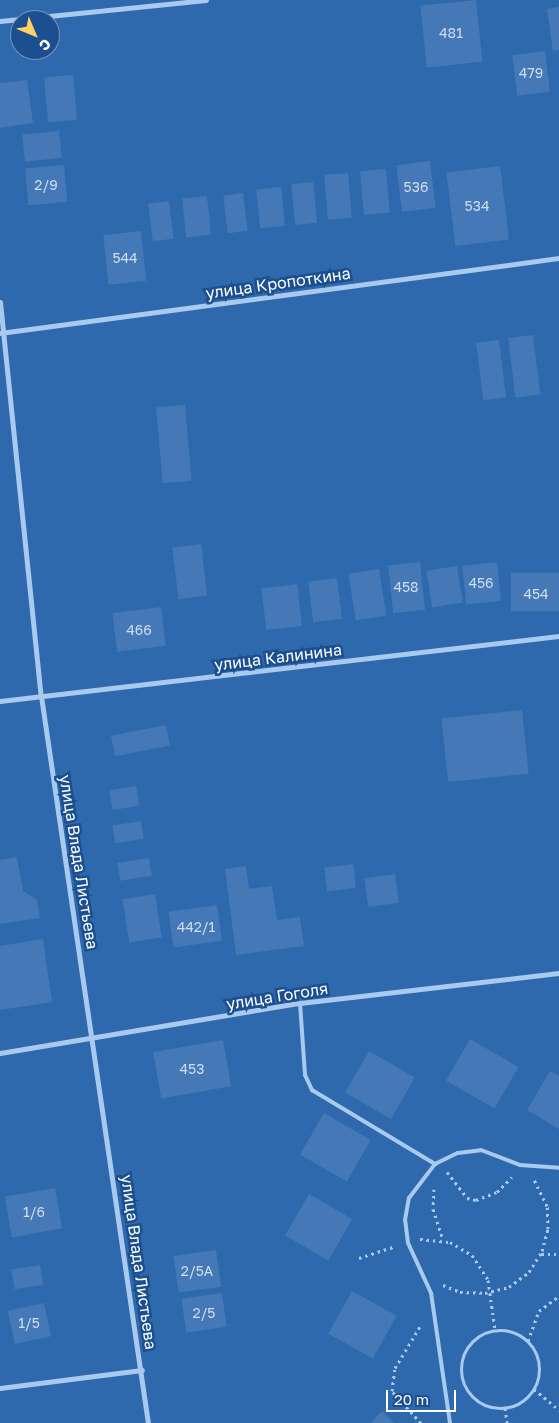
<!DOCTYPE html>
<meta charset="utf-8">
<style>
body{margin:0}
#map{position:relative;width:559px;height:1423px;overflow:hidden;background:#1b4f8f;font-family:"Golos Text",sans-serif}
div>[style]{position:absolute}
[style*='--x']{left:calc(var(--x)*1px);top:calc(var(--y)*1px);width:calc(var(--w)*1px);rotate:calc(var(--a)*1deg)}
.green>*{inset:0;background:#2e69ad}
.building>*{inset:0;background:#4478b7;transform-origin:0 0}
.path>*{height:3px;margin-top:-1.5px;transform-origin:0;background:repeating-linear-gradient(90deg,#a9c9ee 0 2.5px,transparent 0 6.5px)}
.path>.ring{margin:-1.5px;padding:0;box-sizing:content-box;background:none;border:3px solid #a9c9ee;border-radius:50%}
.service>*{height:4px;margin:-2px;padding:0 2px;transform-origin:2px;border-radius:2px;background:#a9c9ee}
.minor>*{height:5px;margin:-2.5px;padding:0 2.5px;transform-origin:2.5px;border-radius:2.5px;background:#a9c9ee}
span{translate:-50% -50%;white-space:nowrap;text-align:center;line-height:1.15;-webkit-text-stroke:5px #1b4f8f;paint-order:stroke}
.number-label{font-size:14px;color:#d0dded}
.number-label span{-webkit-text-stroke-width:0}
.street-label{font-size:16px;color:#fff}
.north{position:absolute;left:10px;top:10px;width:50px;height:50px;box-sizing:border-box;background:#1b4f8f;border:1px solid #7695bc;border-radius:50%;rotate:135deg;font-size:14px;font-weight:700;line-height:20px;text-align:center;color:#fff}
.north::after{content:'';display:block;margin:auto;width:18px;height:22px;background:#ffd166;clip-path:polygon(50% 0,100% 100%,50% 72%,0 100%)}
.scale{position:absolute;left:386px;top:1390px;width:70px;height:22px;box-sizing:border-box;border:2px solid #fff;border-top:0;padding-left:6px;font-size:15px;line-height:18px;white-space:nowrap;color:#fff;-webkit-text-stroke:4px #1b4f8f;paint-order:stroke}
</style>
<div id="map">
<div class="green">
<i style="clip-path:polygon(evenodd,0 0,559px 0,559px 1423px,0 1423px,0 0,20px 20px,50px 20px,50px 50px,20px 50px,20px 20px)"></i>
</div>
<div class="building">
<i style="left:476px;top:0;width:62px;height:56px;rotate:84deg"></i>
<i style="clip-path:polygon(559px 7px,559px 50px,553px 51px,547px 9px)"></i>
<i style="left:545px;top:51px;width:41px;height:33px;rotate:83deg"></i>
<i style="left:73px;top:75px;width:45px;height:29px;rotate:85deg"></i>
<i style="clip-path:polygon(27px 80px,33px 123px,0 128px,0 83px)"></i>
<i style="left:59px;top:131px;width:27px;height:37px;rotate:84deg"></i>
<i style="left:430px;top:161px;width:47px;height:34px;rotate:83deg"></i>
<i style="left:64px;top:165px;width:37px;height:39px;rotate:85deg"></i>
<i style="left:500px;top:166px;width:74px;height:54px;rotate:83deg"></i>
<i style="left:386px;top:169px;width:44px;height:26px;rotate:85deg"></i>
<i style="left:348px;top:173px;width:45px;height:24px;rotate:85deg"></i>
<i style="left:313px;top:182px;width:41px;height:22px;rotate:84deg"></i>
<i style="left:281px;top:187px;width:39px;height:25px;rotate:84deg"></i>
<i style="left:243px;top:193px;width:38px;height:20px;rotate:83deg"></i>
<i style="left:207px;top:196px;width:39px;height:25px;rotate:84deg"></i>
<i style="left:169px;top:201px;width:38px;height:21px;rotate:83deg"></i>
<i style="left:141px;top:231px;width:50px;height:38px;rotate:84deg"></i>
<i style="left:533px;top:335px;width:60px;height:25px;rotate:83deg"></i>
<i style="left:499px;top:340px;width:58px;height:23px;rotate:83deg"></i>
<i style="left:185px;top:405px;width:76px;height:29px;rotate:85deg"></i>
<i style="left:201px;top:544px;width:52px;height:29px;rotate:83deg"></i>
<i style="left:420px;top:562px;width:48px;height:32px;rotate:84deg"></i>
<i style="left:497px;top:562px;width:39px;height:35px;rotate:84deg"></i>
<i style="left:457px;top:566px;width:37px;height:31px;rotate:81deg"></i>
<i style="left:379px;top:569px;width:47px;height:31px;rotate:81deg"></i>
<i style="left:559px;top:573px;width:38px;height:48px;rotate:90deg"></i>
<i style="left:337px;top:578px;width:41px;height:29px;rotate:83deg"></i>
<i style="left:297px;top:584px;width:42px;height:36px;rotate:83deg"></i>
<i style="left:161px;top:607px;width:39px;height:49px;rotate:83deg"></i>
<i style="left:522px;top:710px;width:64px;height:81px;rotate:84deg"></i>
<i style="left:166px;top:725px;width:21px;height:56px;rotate:79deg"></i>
<i style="left:136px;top:786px;width:20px;height:27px;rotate:81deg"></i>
<i style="left:141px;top:821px;width:18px;height:29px;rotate:81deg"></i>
<i style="clip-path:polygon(17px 857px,23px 891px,37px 900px,40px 918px,0 924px,0 860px)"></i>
<i style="left:149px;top:858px;width:18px;height:32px;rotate:81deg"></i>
<i style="left:353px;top:864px;width:24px;height:29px;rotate:83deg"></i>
<i style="clip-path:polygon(246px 866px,249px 889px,272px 886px,277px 920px,300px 917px,304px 946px,236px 955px,225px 869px)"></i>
<i style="left:395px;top:874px;width:29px;height:31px;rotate:82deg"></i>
<i style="left:155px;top:894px;width:44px;height:33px;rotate:81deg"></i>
<i style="left:217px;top:905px;width:36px;height:49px;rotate:82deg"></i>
<i style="clip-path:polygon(43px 939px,52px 1002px,0 1010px,0 946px)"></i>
<i style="left:470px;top:1039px;width:56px;height:48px;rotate:30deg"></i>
<i style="left:223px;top:1040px;width:47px;height:71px;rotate:80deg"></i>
<i style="left:369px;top:1051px;width:53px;height:48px;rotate:30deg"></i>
<i style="clip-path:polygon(550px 1071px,559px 1076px,559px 1129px,527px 1110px)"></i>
<i style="left:324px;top:1113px;width:54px;height:48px;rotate:30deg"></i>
<i style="left:55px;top:1188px;width:41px;height:51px;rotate:80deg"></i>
<i style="left:309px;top:1194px;width:50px;height:48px;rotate:30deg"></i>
<i style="left:216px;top:1250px;width:37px;height:43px;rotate:82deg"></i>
<i style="left:40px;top:1265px;width:20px;height:29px;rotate:81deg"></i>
<i style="left:352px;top:1291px;width:51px;height:49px;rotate:29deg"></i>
<i style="left:222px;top:1293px;width:34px;height:41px;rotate:82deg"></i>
<i style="left:44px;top:1303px;width:34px;height:37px;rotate:78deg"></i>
<i style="clip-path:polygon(382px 1411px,394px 1423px,371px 1423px)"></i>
</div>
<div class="path">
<i style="--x:447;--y:1172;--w:33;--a:52"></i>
<i style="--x:467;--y:1198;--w:9;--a:13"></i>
<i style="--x:476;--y:1200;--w:22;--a:-21"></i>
<i style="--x:497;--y:1192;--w:21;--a:-45"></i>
<i style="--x:434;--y:1189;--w:20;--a:93"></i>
<i style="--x:433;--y:1209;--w:32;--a:72"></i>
<i style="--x:420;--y:1239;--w:30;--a:6"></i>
<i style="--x:450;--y:1242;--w:26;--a:31"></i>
<i style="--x:472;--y:1255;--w:30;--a:57"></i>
<i style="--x:488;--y:1280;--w:50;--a:82"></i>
<i style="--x:541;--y:1254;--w:18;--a:0"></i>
<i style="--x:359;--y:1258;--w:38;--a:-18"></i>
<i style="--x:443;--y:1285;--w:18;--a:22"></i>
<i style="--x:460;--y:1292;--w:25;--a:2"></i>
<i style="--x:485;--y:1293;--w:25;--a:-14"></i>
<i style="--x:509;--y:1287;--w:25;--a:-37"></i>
<i style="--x:529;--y:1272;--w:25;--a:-58"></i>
<i style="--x:542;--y:1251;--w:23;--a:-75"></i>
<i style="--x:548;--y:1229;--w:23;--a:-92"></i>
<i style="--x:547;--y:1206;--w:30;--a:-116"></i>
<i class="ring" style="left:461px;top:1330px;width:75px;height:75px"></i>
<i style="--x:528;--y:1341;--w:32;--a:-70"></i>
<i style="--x:539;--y:1311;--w:25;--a:-37"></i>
<i style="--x:534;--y:1389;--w:33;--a:40"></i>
<i style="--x:505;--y:1408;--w:15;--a:82"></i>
<i style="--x:421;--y:1423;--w:43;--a:-132.2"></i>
<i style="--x:392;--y:1391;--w:23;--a:-83"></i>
<i style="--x:395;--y:1368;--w:52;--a:-59"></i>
</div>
<div class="service">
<i style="--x:300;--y:1003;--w:72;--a:86"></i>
<i style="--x:305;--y:1075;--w:17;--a:65"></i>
<i style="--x:312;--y:1090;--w:144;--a:31"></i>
<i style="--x:450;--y:1423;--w:131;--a:-98.3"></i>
<i style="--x:431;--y:1293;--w:55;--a:-114.7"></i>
<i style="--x:408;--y:1243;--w:23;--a:-97"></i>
<i style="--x:405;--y:1220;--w:22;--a:-80"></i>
<i style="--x:409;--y:1198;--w:43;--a:-52.6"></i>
<i style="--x:435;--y:1164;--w:25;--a:-26"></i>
<i style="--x:458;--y:1153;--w:23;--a:-7"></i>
<i style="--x:481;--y:1150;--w:42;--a:21"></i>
<i style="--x:520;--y:1165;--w:39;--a:4"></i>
</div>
<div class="minor">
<i style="--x:0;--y:21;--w:207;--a:-5.8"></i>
<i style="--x:0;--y:302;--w:396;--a:84.1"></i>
<i style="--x:41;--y:696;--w:735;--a:81.63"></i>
<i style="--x:0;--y:333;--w:564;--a:-7.64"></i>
<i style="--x:0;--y:701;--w:563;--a:-6.63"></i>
<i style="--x:0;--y:1053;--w:304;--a:-9.5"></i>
<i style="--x:300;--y:1003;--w:261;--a:-6.6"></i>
<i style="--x:0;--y:1388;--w:143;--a:-7.2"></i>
</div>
<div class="number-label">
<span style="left:451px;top:33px">481</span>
<span style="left:531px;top:73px">479</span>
<span style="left:46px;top:185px">2/9</span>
<span style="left:416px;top:187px">536</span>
<span style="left:477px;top:206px">534</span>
<span style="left:125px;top:258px">544</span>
<span style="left:481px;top:583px">456</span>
<span style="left:406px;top:587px">458</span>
<span style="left:536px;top:594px">454</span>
<span style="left:139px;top:630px">466</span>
<span style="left:196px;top:927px">442/1</span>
<span style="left:192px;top:1069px">453</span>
<span style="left:34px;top:1212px">1/6</span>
<span style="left:197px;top:1271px">2/5А</span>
<span style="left:204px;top:1313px">2/5</span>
<span style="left:29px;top:1323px">1/5</span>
</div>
<div class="street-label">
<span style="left:278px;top:283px;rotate:-8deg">улица Кропоткина</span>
<span style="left:278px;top:657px;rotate:-7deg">улица Калинина</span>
<span style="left:79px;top:862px;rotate:81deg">улица Влада Листьева</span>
<span style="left:277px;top:996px;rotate:-9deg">улица Гоголя</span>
<span style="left:139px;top:1262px;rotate:82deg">улица Влада Листьева</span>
</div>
<div class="north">С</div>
<div class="scale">20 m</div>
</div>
